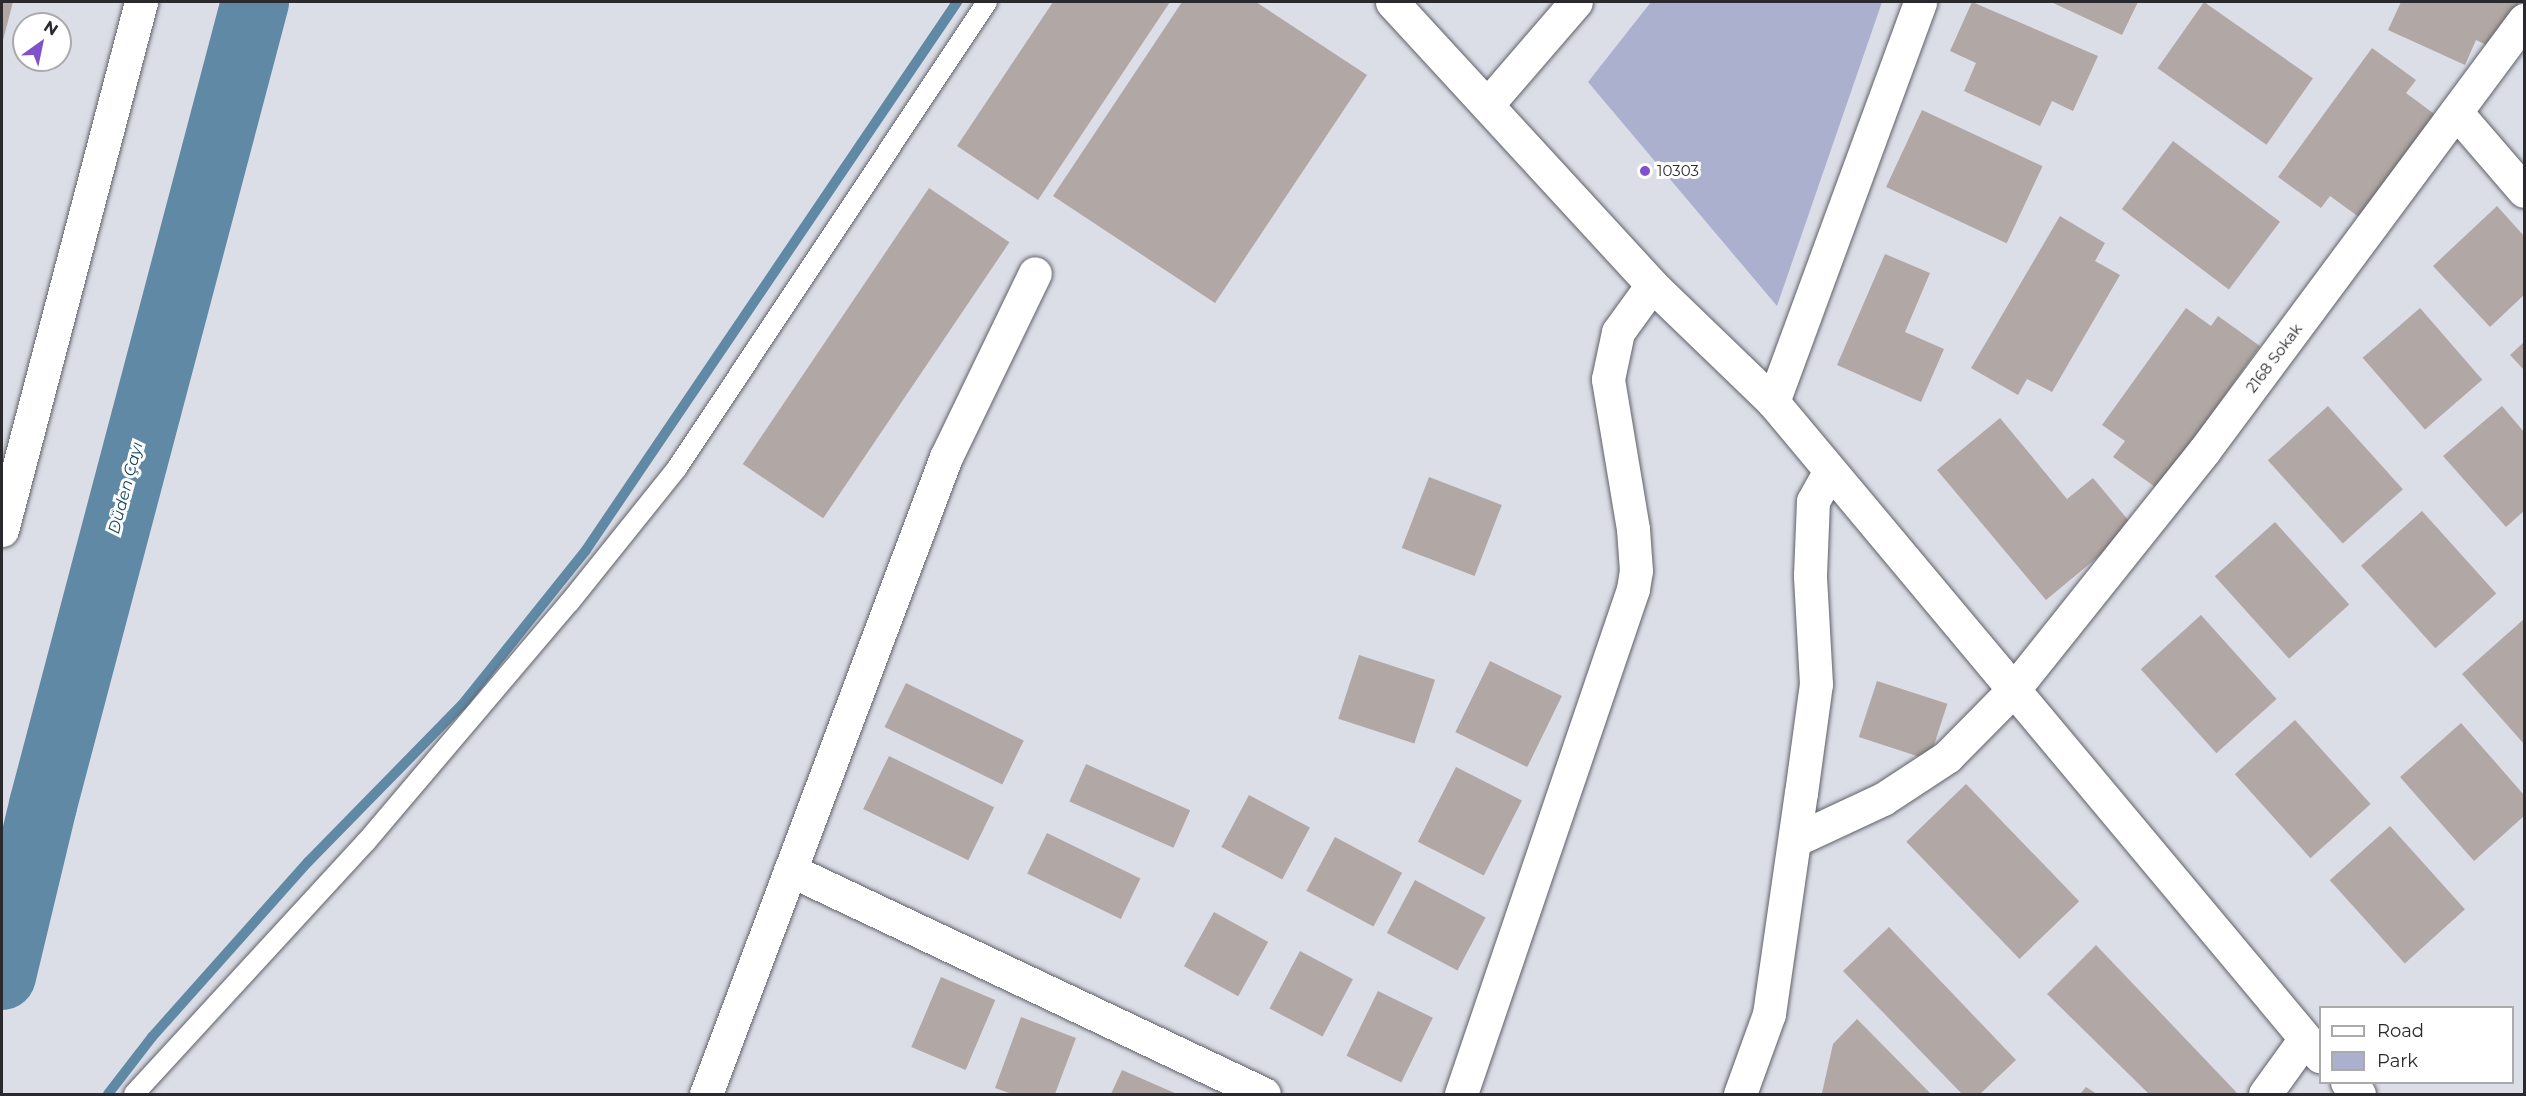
<!DOCTYPE html>
<meta charset="utf-8">
<style>
body{margin:0}
#map{position:relative;width:2526px;height:1096px;overflow:hidden;background:#dcdee7;font-family:Montserrat,sans-serif}
div>[style]{position:absolute}
[style*='--x']{left:calc(var(--x)*1px);top:calc(var(--y)*1px);width:calc(var(--w)*1px);rotate:calc(var(--a)*1deg)}
.green>*{inset:0;background:#aab0ce}
.stream>*{height:10px;margin:-5px;padding:0 5px;transform-origin:5px;border-radius:5px;background:#6089a5}
.river>*{height:68px;margin:-34px;padding:0 34px;transform-origin:34px;border-radius:34px;background:#6089a5}
.building>*{inset:0;background:#b1a7a4;transform-origin:0 0}
.roads{filter:drop-shadow(0 0 2px #5f6068) drop-shadow(0 0 2px #5f6068)}
.service>*{height:20px;margin:-10px;padding:0 10px;transform-origin:10px;border-radius:10px;background:#fff}
.minor>*{height:33px;margin:-16.5px;padding:0 16.5px;transform-origin:16.5px;border-radius:16.5px;background:#fff}
.dots>*{width:16px;height:16px;translate:-50% -50%;box-sizing:border-box;border:3px solid #fff;border-radius:50%}
span{translate:-50% -50%;white-space:nowrap;text-align:center;line-height:1.15;-webkit-text-stroke:6px #fff;paint-order:stroke}
.poi-label{font-size:15px;color:#2a2a2e}
.left{translate:0 -50%;text-align:left}
.street-label{font-size:15px;color:#2a2a2e}
.water-label{font-size:16px;color:#124664;font-style:italic}
.frame{position:absolute;inset:0;border:3px solid #2a2a2e;pointer-events:none}
.legend{position:absolute;left:2319px;top:1006px;width:195px;height:78px;box-sizing:border-box;background:#fff;border:2px solid #aaaaab;margin:0;padding:8px 10px;list-style:none;font-size:18px;color:#2a2a2e}
.legend li{display:flex;align-items:center;gap:12px;height:30px}
.legend b{width:30px;border:2px solid #aaaaab}
.north{position:absolute;left:12px;top:12px;width:60px;height:60px;box-sizing:border-box;background:#fff;border:2px solid #aaaaab;border-radius:50%;rotate:33deg;font-size:16px;font-weight:700;line-height:24px;text-align:center;color:#2a2a2e}
.north::after{content:'';display:block;margin:auto;width:21px;height:27px;background:#7f52cb;clip-path:polygon(50% 0,100% 100%,50% 72%,0 100%)}
</style>
<div id="map">
<div class="green">
<i style="clip-path:polygon(1651px 2px,1882px 2px,1777px 306px,1588px 82px)"></i>
</div>
<div class="stream">
<i style="--x:108;--y:1094;--w:72;--a:-52.3"></i>
<i style="--x:152;--y:1037;--w:234;--a:-48.3"></i>
<i style="--x:308;--y:862;--w:220;--a:-45.6"></i>
<i style="--x:462;--y:705;--w:198;--a:-51.3"></i>
<i style="--x:586;--y:550;--w:662;--a:-55.9"></i>
</div>
<div class="river">
<i style="--x:2;--y:976;--w:176;--a:-76.5"></i>
<i style="--x:43;--y:805;--w:831;--a:-75.21"></i>
</div>
<div class="building">
<i style="clip-path:polygon(2px 2px,13px 2px,2px 44px)"></i>
<i style="clip-path:polygon(1053px 2px,1170px 2px,1038px 200px,957px 146px)"></i>
<i style="clip-path:polygon(1182px 2px,1256px 2px,1367px 75px,1215px 303px,1053px 196px)"></i>
<i style="clip-path:polygon(1972px 2px,2098px 56px,2073px 111px,2052px 101px,2040px 126px,1964px 91px,1976px 63px,1950px 51px)"></i>
<i style="clip-path:polygon(2051px 2px,2138px 2px,2122px 35px)"></i>
<i style="left:2204px;top:2px;width:133px;height:81px;rotate:35deg"></i>
<i style="clip-path:polygon(2401px 2px,2519px 2px,2497px 50px,2476px 40px,2465px 65px,2388px 30px)"></i>
<i style="clip-path:polygon(2372px 48px,2416px 80px,2406px 93px,2437px 116px,2363px 220px,2330px 196px,2321px 208px,2278px 177px)"></i>
<i style="left:1922px;top:110px;width:133px;height:85px;rotate:25deg"></i>
<i style="left:2173px;top:141px;width:134px;height:85px;rotate:37deg"></i>
<i style="left:929px;top:188px;width:97px;height:333px;rotate:34deg"></i>
<i style="clip-path:polygon(2497px 206px,2524px 236px,2524px 295px,2490px 327px,2433px 266px)"></i>
<i style="clip-path:polygon(2060px 216px,2105px 243px,2095px 261px,2120px 275px,2052px 392px,2027px 379px,2018px 395px,1971px 368px)"></i>
<i style="clip-path:polygon(1885px 254px,1930px 273px,1905px 332px,1944px 349px,1921px 402px,1837px 365px)"></i>
<i style="clip-path:polygon(2186px 308px,2211px 326px,2218px 316px,2260px 346px,2158px 489px,2113px 457px,2125px 441px,2102px 425px)"></i>
<i style="left:2420px;top:308px;width:95px;height:76px;rotate:49deg"></i>
<i style="clip-path:polygon(2524px 342px,2524px 370px,2510px 355px)"></i>
<i style="left:2328px;top:406px;width:112px;height:81px;rotate:48deg"></i>
<i style="clip-path:polygon(2502px 406px,2524px 432px,2524px 511px,2506px 527px,2443px 456px)"></i>
<i style="clip-path:polygon(2000px 418px,2067px 499px,2093px 478px,2134px 527px,2046px 600px,1937px 470px)"></i>
<i style="left:1429px;top:477px;width:78px;height:76px;rotate:21deg"></i>
<i style="left:2422px;top:511px;width:111px;height:82px;rotate:48deg"></i>
<i style="left:2275px;top:522px;width:111px;height:81px;rotate:48deg"></i>
<i style="left:2201px;top:615px;width:113px;height:81px;rotate:48deg"></i>
<i style="clip-path:polygon(2524px 619px,2524px 744px,2462px 674px)"></i>
<i style="left:1359px;top:655px;width:80px;height:67px;rotate:18deg"></i>
<i style="left:1490px;top:661px;width:80px;height:79px;rotate:26deg"></i>
<i style="left:1877px;top:681px;width:74px;height:59px;rotate:18deg"></i>
<i style="left:906px;top:683px;width:131px;height:49px;rotate:26deg"></i>
<i style="left:2295px;top:720px;width:113px;height:81px;rotate:48deg"></i>
<i style="clip-path:polygon(2461px 723px,2524px 795px,2524px 816px,2474px 861px,2400px 777px)"></i>
<i style="left:889px;top:756px;width:117px;height:59px;rotate:26deg"></i>
<i style="left:1086px;top:764px;width:114px;height:41px;rotate:24deg"></i>
<i style="left:1456px;top:767px;width:74px;height:84px;rotate:27deg"></i>
<i style="left:1966px;top:784px;width:163px;height:83px;rotate:46deg"></i>
<i style="left:1249px;top:795px;width:69px;height:59px;rotate:28deg"></i>
<i style="left:2390px;top:826px;width:112px;height:81px;rotate:48deg"></i>
<i style="left:1047px;top:833px;width:104px;height:45px;rotate:26deg"></i>
<i style="left:1335px;top:837px;width:76px;height:61px;rotate:28deg"></i>
<i style="left:1415px;top:880px;width:80px;height:60px;rotate:28deg"></i>
<i style="left:1214px;top:912px;width:62px;height:62px;rotate:29deg"></i>
<i style="clip-path:polygon(1889px 927px,2016px 1060px,1980px 1094px,1962px 1094px,1843px 971px)"></i>
<i style="clip-path:polygon(2096px 945px,2238px 1094px,2149px 1094px,2047px 994px)"></i>
<i style="left:1300px;top:951px;width:60px;height:65px;rotate:28deg"></i>
<i style="left:941px;top:977px;width:59px;height:76px;rotate:23deg"></i>
<i style="left:1378px;top:991px;width:61px;height:72px;rotate:26deg"></i>
<i style="clip-path:polygon(1021px 1017px,1076px 1038px,1055px 1094px,1012px 1094px,995px 1088px)"></i>
<i style="clip-path:polygon(1857px 1019px,1931px 1094px,1822px 1093px,1833px 1044px)"></i>
<i style="clip-path:polygon(1122px 1070px,1177px 1094px,1111px 1094px)"></i>
<i style="clip-path:polygon(2086px 1087px,2097px 1094px,2080px 1094px)"></i>
</div>
<div class="roads">
<div class="service">
<i style="--x:134;--y:1094;--w:343;--a:-47.4"></i>
<i style="--x:366;--y:842;--w:314;--a:-49.7"></i>
<i style="--x:569;--y:603;--w:173;--a:-51.3"></i>
<i style="--x:677;--y:468;--w:560;--a:-56.37"></i>
</div>
<div class="minor">
<i style="--x:1392;--y:2;--w:384;--a:47.4"></i>
<i style="--x:1652;--y:285;--w:168;--a:44"></i>
<i style="--x:1773;--y:402;--w:853;--a:50.09"></i>
<i style="--x:1487;--y:105;--w:136;--a:-49.2"></i>
<i style="--x:2456;--y:112;--w:104;--a:49.3"></i>
<i style="--x:1773;--y:402;--w:426;--a:-69.8"></i>
<i style="--x:2;--y:530;--w:546;--a:-75.25"></i>
<i style="--x:1795;--y:840;--w:97;--a:-25"></i>
<i style="--x:1883;--y:799;--w:77;--a:-33.3"></i>
<i style="--x:1947;--y:757;--w:95;--a:-45.4"></i>
<i style="--x:2014;--y:689;--w:305;--a:-51.4"></i>
<i style="--x:2204;--y:451;--w:537;--a:-53.41"></i>
<i style="--x:790;--y:870;--w:524;--a:25.29"></i>
<i style="--x:2347;--y:1082;--w:17;--a:45"></i>
<i style="--x:706;--y:1094;--w:681;--a:-69.36"></i>
<i style="--x:946;--y:457;--w:204;--a:-64.2"></i>
<i style="--x:1461;--y:1094;--w:533;--a:-71.19"></i>
<i style="--x:1633;--y:589;--w:18;--a:-81"></i>
<i style="--x:1636;--y:571;--w:42;--a:-94.1"></i>
<i style="--x:1633;--y:529;--w:152;--a:-99.5"></i>
<i style="--x:1608;--y:379;--w:48;--a:-78"></i>
<i style="--x:1618;--y:332;--w:58;--a:-54.1"></i>
<i style="--x:1740;--y:1094;--w:85;--a:-70.1"></i>
<i style="--x:1769;--y:1014;--w:223;--a:-81.8"></i>
<i style="--x:1801;--y:793;--w:110;--a:-82.2"></i>
<i style="--x:1816;--y:684;--w:109;--a:-93.2"></i>
<i style="--x:1810;--y:575;--w:74;--a:-87.7"></i>
<i style="--x:1813;--y:501;--w:33;--a:-61"></i>
<i style="--x:2265;--y:1094;--w:67;--a:-54.2"></i>
</div>
</div>
<div class="dots">
<i style="left:1645px;top:171px;background:#7f52cb"></i>
</div>
<div class="poi-label">
<span class="left" style="left:1657px;top:171px">10303</span>
</div>
<div class="street-label">
<span style="left:2274px;top:358px;rotate:-53deg">2168 Sokak</span>
</div>
<div class="water-label">
<span style="left:126px;top:488px;rotate:-75deg">Düden Çayı</span>
</div>
<div class="frame"></div>
<ul class="legend">
<li><b style="height:8px;background:#fff"></b>Road</li>
<li><b style="height:16px;background:#aab0ce"></b>Park</li>
</ul>
<div class="north">N</div>
</div>
